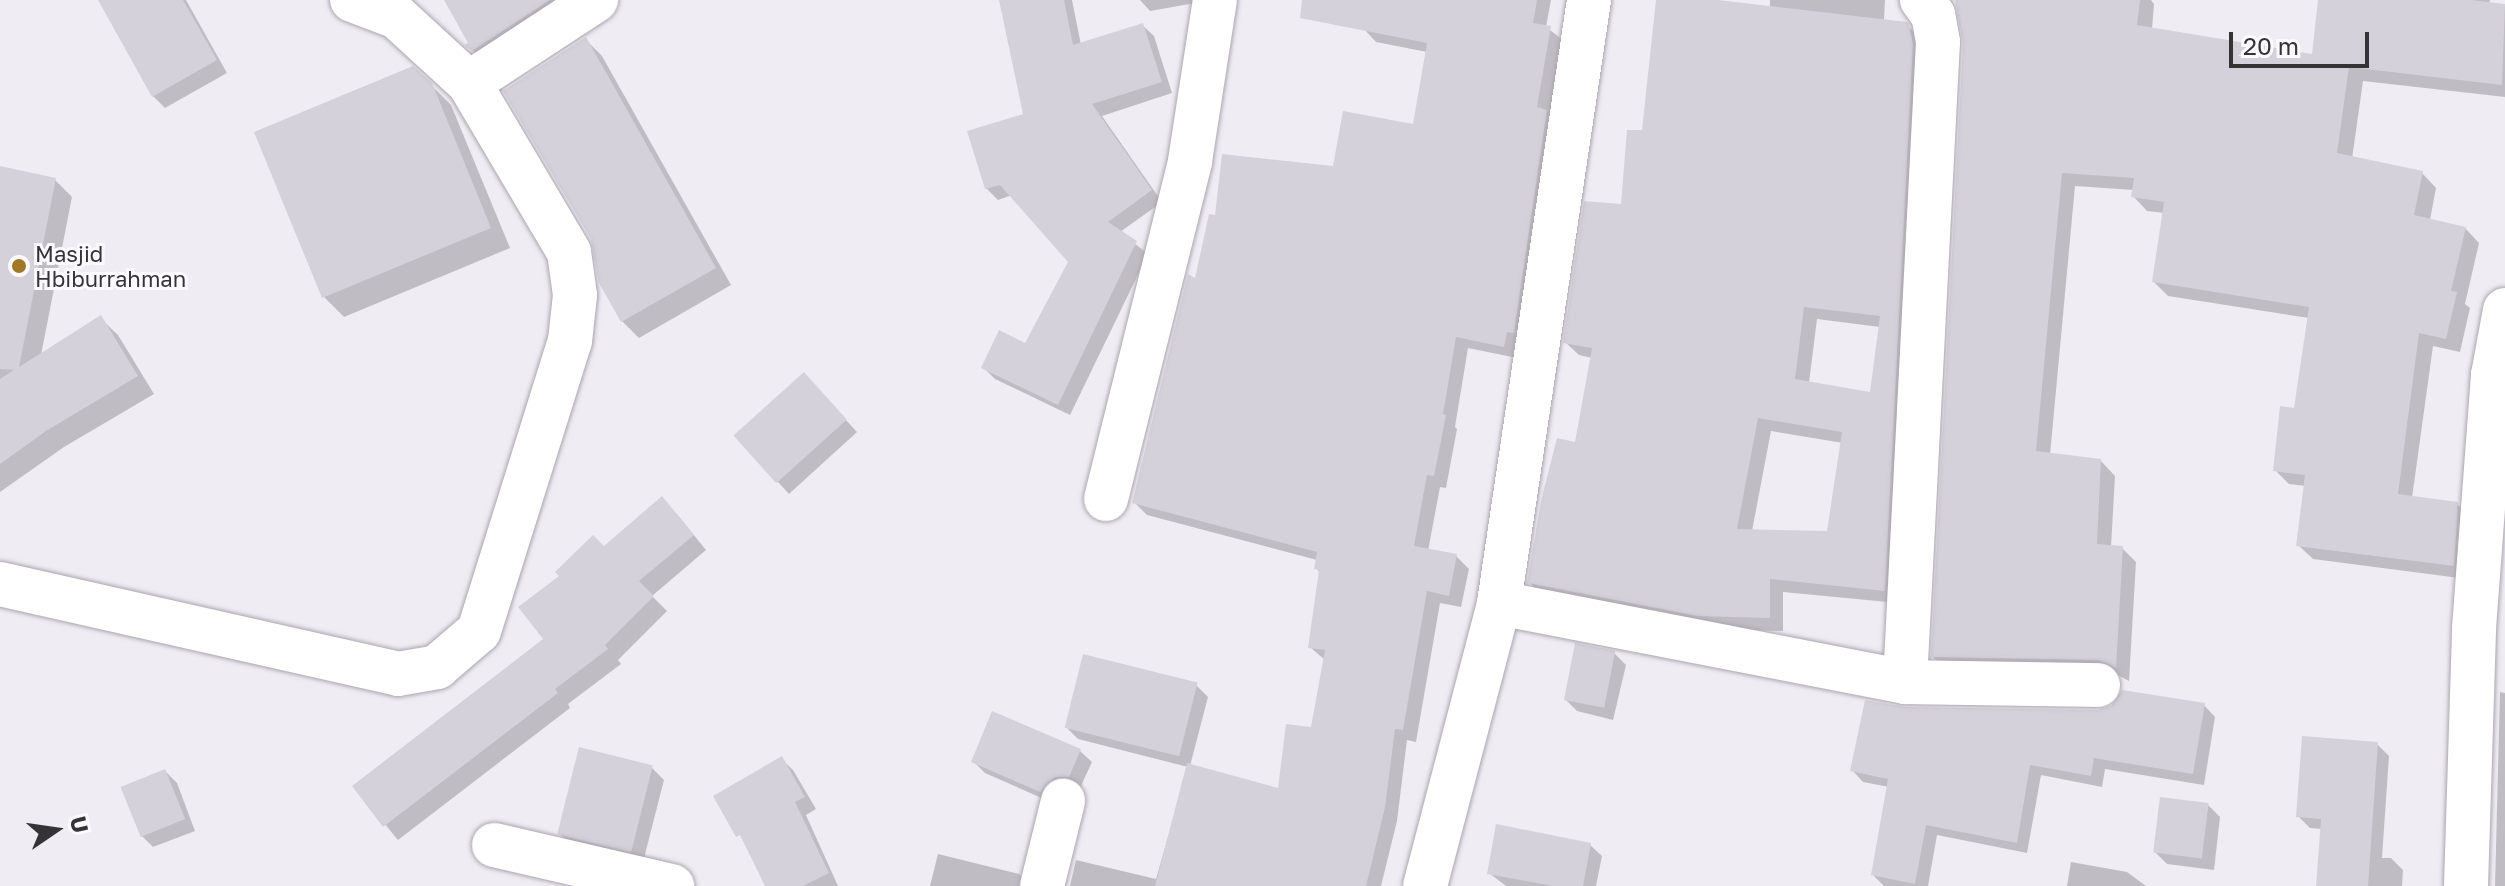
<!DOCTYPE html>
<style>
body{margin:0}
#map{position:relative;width:2505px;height:886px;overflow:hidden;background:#f0ecf4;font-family:"Golos Text",sans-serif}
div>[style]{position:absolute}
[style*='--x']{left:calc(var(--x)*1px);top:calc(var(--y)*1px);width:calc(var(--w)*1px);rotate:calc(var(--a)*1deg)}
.shadow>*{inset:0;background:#0003}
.building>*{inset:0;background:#d5d1da;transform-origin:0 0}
.roads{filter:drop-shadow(0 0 2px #aaa6af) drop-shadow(0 0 2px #aaa6af)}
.minor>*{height:44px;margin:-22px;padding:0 22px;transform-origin:22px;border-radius:22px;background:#fff}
.dots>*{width:22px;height:22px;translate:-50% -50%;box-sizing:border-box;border:4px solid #fcfaff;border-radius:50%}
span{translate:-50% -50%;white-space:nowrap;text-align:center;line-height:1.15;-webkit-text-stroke:6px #fcfaff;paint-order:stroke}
.poi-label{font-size:22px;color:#353336}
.left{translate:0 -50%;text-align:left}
.north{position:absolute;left:16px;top:790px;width:80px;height:80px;-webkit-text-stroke:6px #fcfaff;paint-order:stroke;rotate:77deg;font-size:22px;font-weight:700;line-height:32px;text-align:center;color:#353336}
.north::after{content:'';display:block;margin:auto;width:28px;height:36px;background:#353336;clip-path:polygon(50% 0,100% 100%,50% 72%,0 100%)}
.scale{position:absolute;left:2229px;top:32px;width:140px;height:36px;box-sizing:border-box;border:4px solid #353336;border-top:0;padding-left:10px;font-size:24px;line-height:28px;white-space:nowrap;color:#353336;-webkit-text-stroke:6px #fcfaff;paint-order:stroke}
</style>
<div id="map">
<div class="shadow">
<i style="clip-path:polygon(120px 0,186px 0,227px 73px,165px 108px,153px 96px)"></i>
<i style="clip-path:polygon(446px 0,569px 0,487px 65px,468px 45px,471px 44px)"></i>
<i style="clip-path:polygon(1001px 0,1072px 0,1081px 45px,1142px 25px,1154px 36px,1172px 93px,1102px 116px,1162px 202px,1120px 232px,1148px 254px,1070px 415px,995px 379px,983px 367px,1026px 346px,1070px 261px,1012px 195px,998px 200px,986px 188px,1025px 115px)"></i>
<i style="clip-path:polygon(1140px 0,1201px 0,1201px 2px,1150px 11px)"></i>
<i style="clip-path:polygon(1369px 0,1551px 0,1546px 27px,1563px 40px,1517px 358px,1468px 348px,1455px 427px,1457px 429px,1446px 488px,1440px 487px,1428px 551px,1456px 556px,1469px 569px,1461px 607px,1440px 603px,1416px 742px,1407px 740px,1397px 821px,1381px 886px,1070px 886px,1076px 860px,1156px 879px,1188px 767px,1078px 739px,1066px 727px,1196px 685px,1208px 697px,1190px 766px,1280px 790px,1312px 729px,1325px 660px,1310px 647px,1321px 574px,1316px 568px,1317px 560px,1147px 515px,1134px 502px,1216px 217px,1335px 168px,1415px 127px,1427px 52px,1376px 42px,1364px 29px)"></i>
<i style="clip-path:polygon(evenodd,1658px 0,1700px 0,1770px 8px,1770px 0,1885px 0,1884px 20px,1906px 24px,1920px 38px,1898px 603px,1783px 592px,1783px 631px,1713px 629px,1543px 596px,1529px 582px,1576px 444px,1592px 358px,1579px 355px,1565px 342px,1623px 206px,1644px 133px,1658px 0,1817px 319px,1880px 327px,1872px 394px,1809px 383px,1817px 319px,1658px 0,1771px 431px,1843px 443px,1829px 533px,1752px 531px,1771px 431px)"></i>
<i style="clip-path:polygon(1957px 0,2151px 0,2154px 4px,2152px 29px,2314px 56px,2320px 0,2490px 0,2489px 4px,2505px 6px,2505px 97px,2363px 81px,2352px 159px,2422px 173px,2436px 188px,2430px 220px,2465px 228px,2479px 243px,2465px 304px,2470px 308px,2460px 352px,2433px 346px,2412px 498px,2457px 504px,2472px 518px,2467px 579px,2313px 559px,2298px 545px,2306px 486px,2289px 484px,2275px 470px,2296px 410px,2309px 318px,2168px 296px,2154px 282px,2165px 213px,2147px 211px,2133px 196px,2134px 190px,2075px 186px,2050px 455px,2101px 461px,2115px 476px,2111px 547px,2122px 548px,2136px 562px,2129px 681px,2114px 673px,1948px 671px,1933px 657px,1965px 43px)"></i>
<i style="clip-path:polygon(585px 39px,602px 56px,731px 285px,639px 338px,622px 321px)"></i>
<i style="clip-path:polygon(430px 84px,451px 105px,510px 248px,344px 317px,324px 297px)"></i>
<i style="clip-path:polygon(0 168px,55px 180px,72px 197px,41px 355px,100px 318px,118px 335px,154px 394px,64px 447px,0 492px)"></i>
<i style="clip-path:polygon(815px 386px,857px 432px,789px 494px,736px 436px)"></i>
<i style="clip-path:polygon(676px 513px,706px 550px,652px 596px,667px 611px,618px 660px,621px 664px,568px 704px,570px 708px,398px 840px,354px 787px,545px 640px)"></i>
<i style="clip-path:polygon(1614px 653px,1626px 665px,1613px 720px,1577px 711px,1565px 699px)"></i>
<i style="clip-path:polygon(2500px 692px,2505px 693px,2505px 886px,2495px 886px)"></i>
<i style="clip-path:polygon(2204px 705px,2215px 717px,2204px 785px,2105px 769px,2102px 787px,2041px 775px,2027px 853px,1937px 835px,1928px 886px,1884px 886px,1873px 875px,1889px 787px,1863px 782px,1852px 770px,1904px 709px,2098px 712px)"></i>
<i style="clip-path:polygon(2377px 744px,2389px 756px,2382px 858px,2391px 858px,2403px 870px,2402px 886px,2318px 886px,2322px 829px,2310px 828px,2298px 816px)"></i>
<i style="clip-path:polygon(1080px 751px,1092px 762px,1080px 788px,1068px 788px,1053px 803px,985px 773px,973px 761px)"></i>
<i style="clip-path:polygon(781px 759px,793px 770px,816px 809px,806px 815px,838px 886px,767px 886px,748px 846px,715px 797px)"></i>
<i style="clip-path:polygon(652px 768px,664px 780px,643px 862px,571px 845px,559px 833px)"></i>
<i style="clip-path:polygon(165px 771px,177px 783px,195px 831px,153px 847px,141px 835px)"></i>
<i style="clip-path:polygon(2208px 805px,2220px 817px,2214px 870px,2167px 864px,2155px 852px)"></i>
<i style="clip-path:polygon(1590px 845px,1602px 856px,1596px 886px,1506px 886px,1489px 873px)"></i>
<i style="clip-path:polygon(938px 854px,1019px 874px,1030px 886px,930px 886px)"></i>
<i style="clip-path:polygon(2071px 862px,2127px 872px,2146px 886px,2067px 886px)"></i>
</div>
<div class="building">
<i style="clip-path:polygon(98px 0,183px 0,217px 60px,152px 97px)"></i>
<i style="clip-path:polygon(444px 0,550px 0,472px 51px,464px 45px,468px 43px)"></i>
<i style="clip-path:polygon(999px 0,1064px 0,1073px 45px,1143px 23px,1162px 82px,1092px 104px,1152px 190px,1108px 222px,1137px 241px,1058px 405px,981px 368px,999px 330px,1025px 343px,1068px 262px,1000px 185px,985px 189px,967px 131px,1023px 114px)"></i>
<i style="clip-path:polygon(1302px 0,1537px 0,1533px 23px,1551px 26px,1537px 107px,1547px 110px,1514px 333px,1507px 332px,1504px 347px,1456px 337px,1443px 414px,1446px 415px,1434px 476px,1427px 475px,1414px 546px,1457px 554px,1449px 596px,1427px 591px,1403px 730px,1395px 729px,1385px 807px,1366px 886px,1155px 886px,1187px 763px,1278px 788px,1286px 724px,1311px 727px,1325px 650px,1308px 648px,1319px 570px,1314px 569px,1317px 552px,1132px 503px,1188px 274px,1195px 278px,1209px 214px,1215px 215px,1222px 154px,1333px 166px,1343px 111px,1413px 124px,1427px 43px,1300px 18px)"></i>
<i style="clip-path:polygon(evenodd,1656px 0,1718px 0,1907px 22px,1909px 25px,1913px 44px,1885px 591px,1770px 579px,1770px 618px,1698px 616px,1527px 583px,1541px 501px,1557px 438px,1575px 442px,1592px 348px,1563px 343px,1584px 201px,1621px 204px,1627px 130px,1642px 130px,1656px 0,1804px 307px,1880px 316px,1870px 392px,1795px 379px,1804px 307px,1656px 0,1758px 418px,1842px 432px,1827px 531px,1737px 529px,1758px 418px)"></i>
<i style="clip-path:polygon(1955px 0,2140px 0,2137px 25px,2312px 54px,2318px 0,2471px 0,2505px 4px,2502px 85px,2349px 67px,2337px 153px,2423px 171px,2414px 215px,2466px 227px,2451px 291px,2457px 292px,2446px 339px,2419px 333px,2398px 494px,2458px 502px,2454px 566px,2296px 546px,2305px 475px,2273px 471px,2280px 406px,2294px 408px,2309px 307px,2152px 282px,2164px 202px,2131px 197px,2134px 178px,2062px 173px,2036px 451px,2101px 459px,2097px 544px,2123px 546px,2116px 668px,2098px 660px,1931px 657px,1963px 43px)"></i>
<i style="clip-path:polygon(586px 37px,716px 268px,621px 322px,599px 283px,591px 239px,503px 91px)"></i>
<i style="clip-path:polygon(413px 66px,432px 83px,491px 228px,322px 298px,254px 132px)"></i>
<i style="clip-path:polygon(0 166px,56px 178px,19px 367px,101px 315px,138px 376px,46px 431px,0 464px,0 379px,14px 370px,0 369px)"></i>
<i style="left:804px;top:372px;width:64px;height:95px;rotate:48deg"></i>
<i style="clip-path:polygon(662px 496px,694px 535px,639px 581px,654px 596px,605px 645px,608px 649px,555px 689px,558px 693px,383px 827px,352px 786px,543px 639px,518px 607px,559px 576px,555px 572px,593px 535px,604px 546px)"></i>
<i style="left:1575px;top:643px;width:41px;height:58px;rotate:11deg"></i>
<i style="left:1083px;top:654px;width:118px;height:76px;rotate:14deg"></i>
<i style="clip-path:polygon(2122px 690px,2205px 703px,2193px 774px,2094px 758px,2091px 776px,2030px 765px,2017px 843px,1926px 825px,1915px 884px,1871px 875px,1888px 779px,1850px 771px,1865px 700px,1905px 707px,2098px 710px,2111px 706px)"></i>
<i style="clip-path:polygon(992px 711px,1081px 749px,1069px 777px,1055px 777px,1040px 792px,971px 762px)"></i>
<i style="clip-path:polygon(2302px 736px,2378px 742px,2368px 886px,2316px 886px,2321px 819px,2296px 817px)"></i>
<i style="left:579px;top:747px;width:76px;height:90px;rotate:14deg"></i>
<i style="clip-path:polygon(782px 756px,805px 797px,795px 802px,829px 873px,803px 886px,765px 886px,740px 835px,736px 837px,713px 796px)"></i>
<i style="left:165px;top:769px;width:54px;height:48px;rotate:68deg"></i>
<i style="left:2160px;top:797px;width:49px;height:56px;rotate:7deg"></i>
<i style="clip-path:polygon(1496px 824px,1591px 843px,1583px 886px,1553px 886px,1487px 874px)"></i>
</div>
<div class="roads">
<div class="minor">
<i style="--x:469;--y:83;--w:152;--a:-33.2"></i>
<i style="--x:1106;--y:499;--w:348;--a:-76"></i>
<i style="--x:1190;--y:161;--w:163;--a:-81.2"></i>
<i style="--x:0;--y:584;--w:408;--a:12.7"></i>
<i style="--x:398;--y:674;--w:40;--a:-10"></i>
<i style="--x:437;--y:667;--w:55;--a:-40.6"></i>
<i style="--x:479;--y:631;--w:304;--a:-72.6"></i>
<i style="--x:570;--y:341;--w:46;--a:-83.8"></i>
<i style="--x:575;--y:295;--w:43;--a:-97.9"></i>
<i style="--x:569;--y:252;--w:196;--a:-120.6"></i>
<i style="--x:469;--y:83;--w:98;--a:-137.5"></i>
<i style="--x:397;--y:17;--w:48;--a:-159.3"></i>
<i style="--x:1499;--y:603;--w:414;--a:11"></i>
<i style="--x:1905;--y:682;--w:193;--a:0.9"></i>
<i style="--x:1905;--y:682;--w:641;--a:-87.05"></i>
<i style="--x:1938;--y:42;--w:27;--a:-100"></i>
<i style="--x:1933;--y:15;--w:19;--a:-126"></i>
<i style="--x:494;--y:845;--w:183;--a:13"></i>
<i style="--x:1042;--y:886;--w:88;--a:-76.1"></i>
<i style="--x:1425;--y:886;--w:293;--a:-75.3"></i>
<i style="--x:1499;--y:603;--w:610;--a:-81.51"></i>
<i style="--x:2466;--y:886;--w:258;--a:-88.2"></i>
<i style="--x:2474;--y:628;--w:254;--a:-85.7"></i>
<i style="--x:2493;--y:375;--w:66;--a:-79.5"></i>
</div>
</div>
<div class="dots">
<i style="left:19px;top:266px;background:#9f7926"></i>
</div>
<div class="poi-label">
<span class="left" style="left:35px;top:266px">Masjid<br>Hbiburrahman</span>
</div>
<div class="north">U</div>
<div class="scale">20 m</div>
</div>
